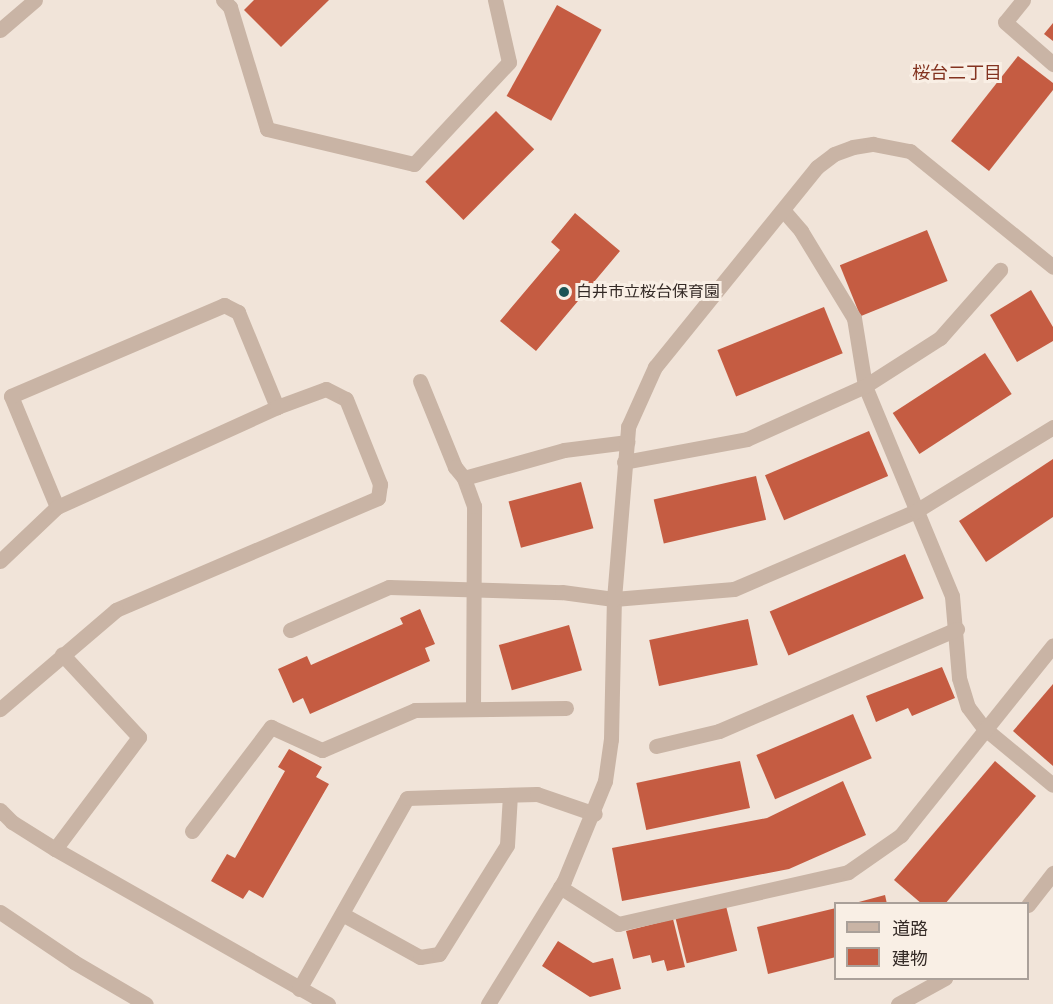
<!DOCTYPE html>
<meta charset="utf-8">
<style>
body{margin:0}
#map{position:relative;width:1053px;height:1004px;overflow:hidden;background:#f1e4d9;font-family:Raleway,"Noto Sans JP",sans-serif}
div>[style]{position:absolute}
[style*='--x']{left:calc(var(--x)*1px);top:calc(var(--y)*1px);width:calc(var(--w)*1px);rotate:calc(var(--a)*1deg)}
.building>*{inset:0;background:#c55c42;transform-origin:0 0}
.minor>*{height:15px;margin:-7.5px;padding:0 7.5px;transform-origin:7.5px;border-radius:7.5px;background:#c9b4a5}
.dots>*{width:16px;height:16px;translate:-50% -50%;box-sizing:border-box;border:3px solid #f9efe5;border-radius:50%}
span{translate:-50% -50%;white-space:nowrap;text-align:center;line-height:1.15;-webkit-text-stroke:6px #f9efe5;paint-order:stroke}
.poi-label{font-size:16px;color:#342a26}
.left{translate:0 -50%;text-align:left}
.neighbourhood-label{font-size:18px;color:#833320}
.legend{position:absolute;left:834px;top:902px;width:195px;height:78px;box-sizing:border-box;background:#f9efe5;border:2px solid #aaa099;margin:0;padding:8px 10px;list-style:none;font-size:18px;color:#342a26}
.legend li{display:flex;align-items:center;gap:12px;height:30px}
.legend b{width:30px;border:2px solid #aaa099}
</style>
<div id="map">
<div class="building">
<i style="clip-path:polygon(254px 0,329px 0,281px 47px,244px 10px)"></i>
<i style="left:557px;top:5px;width:51px;height:104px;rotate:29deg"></i>
<i style="clip-path:polygon(1053px 23px,1053px 41px,1044px 34px)"></i>
<i style="clip-path:polygon(1018px 56px,1053px 83px,1053px 90px,989px 171px,951px 141px)"></i>
<i style="left:496px;top:111px;width:54px;height:100px;rotate:45deg"></i>
<i style="clip-path:polygon(575px 213px,620px 251px,536px 351px,500px 321px,560px 250px,551px 242px)"></i>
<i style="left:927px;top:230px;width:55px;height:94px;rotate:68deg"></i>
<i style="clip-path:polygon(1031px 290px,1053px 327px,1053px 341px,1017px 362px,990px 315px)"></i>
<i style="left:824px;top:307px;width:50px;height:115px;rotate:68deg"></i>
<i style="left:985px;top:353px;width:49px;height:110px;rotate:57deg"></i>
<i style="left:869px;top:431px;width:49px;height:113px;rotate:67deg"></i>
<i style="clip-path:polygon(1053px 459px,1053px 517px,986px 562px,959px 521px)"></i>
<i style="left:756px;top:476px;width:45px;height:105px;rotate:77deg"></i>
<i style="left:581px;top:482px;width:48px;height:75px;rotate:75deg"></i>
<i style="left:905px;top:554px;width:48px;height:147px;rotate:67deg"></i>
<i style="clip-path:polygon(420px 609px,435px 644px,425px 648px,430px 661px,310px 714px,303px 698px,293px 703px,278px 669px,307px 656px,311px 665px,403px 624px,400px 618px)"></i>
<i style="left:748px;top:619px;width:47px;height:101px;rotate:78deg"></i>
<i style="left:569px;top:625px;width:47px;height:73px;rotate:74deg"></i>
<i style="clip-path:polygon(942px 667px,955px 698px,912px 716px,908px 708px,876px 722px,866px 696px)"></i>
<i style="clip-path:polygon(1053px 684px,1053px 766px,1013px 731px)"></i>
<i style="left:853px;top:714px;width:48px;height:105px;rotate:67deg"></i>
<i style="clip-path:polygon(289px 749px,322px 767px,316px 777px,329px 784px,263px 898px,249px 890px,243px 899px,211px 881px,227px 854px,235px 858px,285px 771px,278px 767px)"></i>
<i style="left:740px;top:761px;width:48px;height:106px;rotate:78deg"></i>
<i style="clip-path:polygon(995px 761px,1036px 796px,945px 904px,922px 904px,894px 880px)"></i>
<i style="clip-path:polygon(843px 781px,866px 835px,789px 869px,622px 901px,612px 848px,767px 818px)"></i>
<i style="clip-path:polygon(885px 895px,887px 904px,855px 904px,855px 903px)"></i>
<i style="left:726px;top:906px;width:46px;height:52px;rotate:76deg"></i>
<i style="clip-path:polygon(836px 908px,836px 957px,768px 974px,757px 927px)"></i>
<i style="clip-path:polygon(673px 919px,685px 967px,667px 971px,664px 960px,652px 963px,650px 955px,633px 959px,626px 931px)"></i>
<i style="clip-path:polygon(558px 941px,593px 963px,613px 958px,621px 989px,590px 997px,542px 966px)"></i>
</div>
<div class="minor">
<i style="--x:223;--y:0;--w:10;--a:45"></i>
<i style="--x:230;--y:7;--w:127;--a:73.1"></i>
<i style="--x:267;--y:129;--w:151;--a:13.4"></i>
<i style="--x:414;--y:164;--w:139;--a:-47"></i>
<i style="--x:509;--y:62;--w:64;--a:-102.7"></i>
<i style="--x:1023;--y:0;--w:28;--a:129"></i>
<i style="--x:1005;--y:22;--w:64;--a:41.2"></i>
<i style="--x:0;--y:30;--w:46;--a:-40.6"></i>
<i style="--x:783;--y:210;--w:28;--a:49"></i>
<i style="--x:801;--y:231;--w:102;--a:58.7"></i>
<i style="--x:854;--y:318;--w:69;--a:80.8"></i>
<i style="--x:865;--y:386;--w:227;--a:67.5"></i>
<i style="--x:952;--y:596;--w:82;--a:85.1"></i>
<i style="--x:959;--y:678;--w:30;--a:73"></i>
<i style="--x:968;--y:707;--w:26;--a:53"></i>
<i style="--x:984;--y:728;--w:89;--a:39.6"></i>
<i style="--x:420;--y:381;--w:93;--a:67.9"></i>
<i style="--x:455;--y:467;--w:14;--a:51"></i>
<i style="--x:624;--y:462;--w:125;--a:-10.6"></i>
<i style="--x:747;--y:439;--w:129;--a:-24.2"></i>
<i style="--x:865;--y:386;--w:89;--a:-32.6"></i>
<i style="--x:940;--y:338;--w:91;--a:-48.6"></i>
<i style="--x:57;--y:507;--w:120;--a:-112.5"></i>
<i style="--x:11;--y:396;--w:232;--a:-23.1"></i>
<i style="--x:224;--y:305;--w:16;--a:27"></i>
<i style="--x:238;--y:312;--w:103;--a:67.7"></i>
<i style="--x:0;--y:561;--w:79;--a:-43.5"></i>
<i style="--x:57;--y:507;--w:242;--a:-24.4"></i>
<i style="--x:277;--y:407;--w:52;--a:-20.2"></i>
<i style="--x:326;--y:389;--w:22;--a:27"></i>
<i style="--x:346;--y:399;--w:92;--a:68.2"></i>
<i style="--x:380;--y:484;--w:14;--a:98"></i>
<i style="--x:378;--y:498;--w:285;--a:156.9"></i>
<i style="--x:116;--y:610;--w:153;--a:139.5"></i>
<i style="--x:290;--y:630;--w:108;--a:-23.5"></i>
<i style="--x:389;--y:587;--w:173;--a:1.7"></i>
<i style="--x:562;--y:592;--w:52;--a:7.7"></i>
<i style="--x:614;--y:599;--w:120;--a:-4.8"></i>
<i style="--x:734;--y:589;--w:198;--a:-23.2"></i>
<i style="--x:916;--y:511;--w:161;--a:-31.5"></i>
<i style="--x:473;--y:709;--w:203;--a:-89.7"></i>
<i style="--x:474;--y:506;--w:30;--a:-110"></i>
<i style="--x:464;--y:478;--w:104;--a:-15.6"></i>
<i style="--x:564;--y:450;--w:64;--a:-7.2"></i>
<i style="--x:656;--y:746;--w:65;--a:-13.4"></i>
<i style="--x:719;--y:731;--w:259;--a:-23.2"></i>
<i style="--x:0;--y:810;--w:17;--a:45"></i>
<i style="--x:12;--y:822;--w:51;--a:32.1"></i>
<i style="--x:55;--y:849;--w:314;--a:29.6"></i>
<i style="--x:192;--y:831;--w:131;--a:-52.8"></i>
<i style="--x:271;--y:727;--w:56;--a:24.3"></i>
<i style="--x:322;--y:750;--w:101;--a:-23.3"></i>
<i style="--x:415;--y:710;--w:151;--a:-0.8"></i>
<i style="--x:55;--y:849;--w:140;--a:-53.1"></i>
<i style="--x:139;--y:737;--w:113;--a:-132.9"></i>
<i style="--x:560;--y:887;--w:69;--a:32.5"></i>
<i style="--x:618;--y:924;--w:236;--a:-12.7"></i>
<i style="--x:848;--y:872;--w:65;--a:-34.9"></i>
<i style="--x:901;--y:835;--w:243;--a:-51.3"></i>
<i style="--x:1028;--y:905;--w:41;--a:-52"></i>
<i style="--x:0;--y:912;--w:89;--a:34"></i>
<i style="--x:74;--y:962;--w:83;--a:30.3"></i>
<i style="--x:342;--y:914;--w:89;--a:28.9"></i>
<i style="--x:420;--y:957;--w:19;--a:-9"></i>
<i style="--x:439;--y:954;--w:128;--a:-58"></i>
<i style="--x:507;--y:845;--w:50;--a:-86.6"></i>
<i style="--x:299;--y:989;--w:219;--a:-60.5"></i>
<i style="--x:407;--y:798;--w:130;--a:-1.8"></i>
<i style="--x:537;--y:794;--w:61;--a:19"></i>
<i style="--x:488;--y:1004;--w:145;--a:-58.3"></i>
<i style="--x:564;--y:881;--w:108;--a:-67.7"></i>
<i style="--x:605;--y:781;--w:42;--a:-81.9"></i>
<i style="--x:611;--y:739;--w:140;--a:-88.8"></i>
<i style="--x:614;--y:599;--w:173;--a:-85.3"></i>
<i style="--x:628;--y:427;--w:66;--a:-65.8"></i>
<i style="--x:655;--y:367;--w:257;--a:-51"></i>
<i style="--x:817;--y:167;--w:21;--a:-37"></i>
<i style="--x:834;--y:154;--w:20;--a:-20"></i>
<i style="--x:853;--y:147;--w:20;--a:-9"></i>
<i style="--x:873;--y:144;--w:38;--a:11"></i>
<i style="--x:910;--y:151;--w:184;--a:39"></i>
<i style="--x:898;--y:1004;--w:54;--a:-29"></i>
</div>
<div class="dots">
<i style="left:564px;top:292px;background:#1c5455"></i>
</div>
<div class="poi-label">
<span class="left" style="left:576px;top:292px">白井市立桜台保育園</span>
</div>
<div class="neighbourhood-label">
<span style="left:957px;top:73px">桜台二丁目</span>
</div>
<ul class="legend">
<li><b style="height:8px;background:#c9b4a5"></b>道路</li>
<li><b style="height:16px;background:#c55c42"></b>建物</li>
</ul>
</div>
